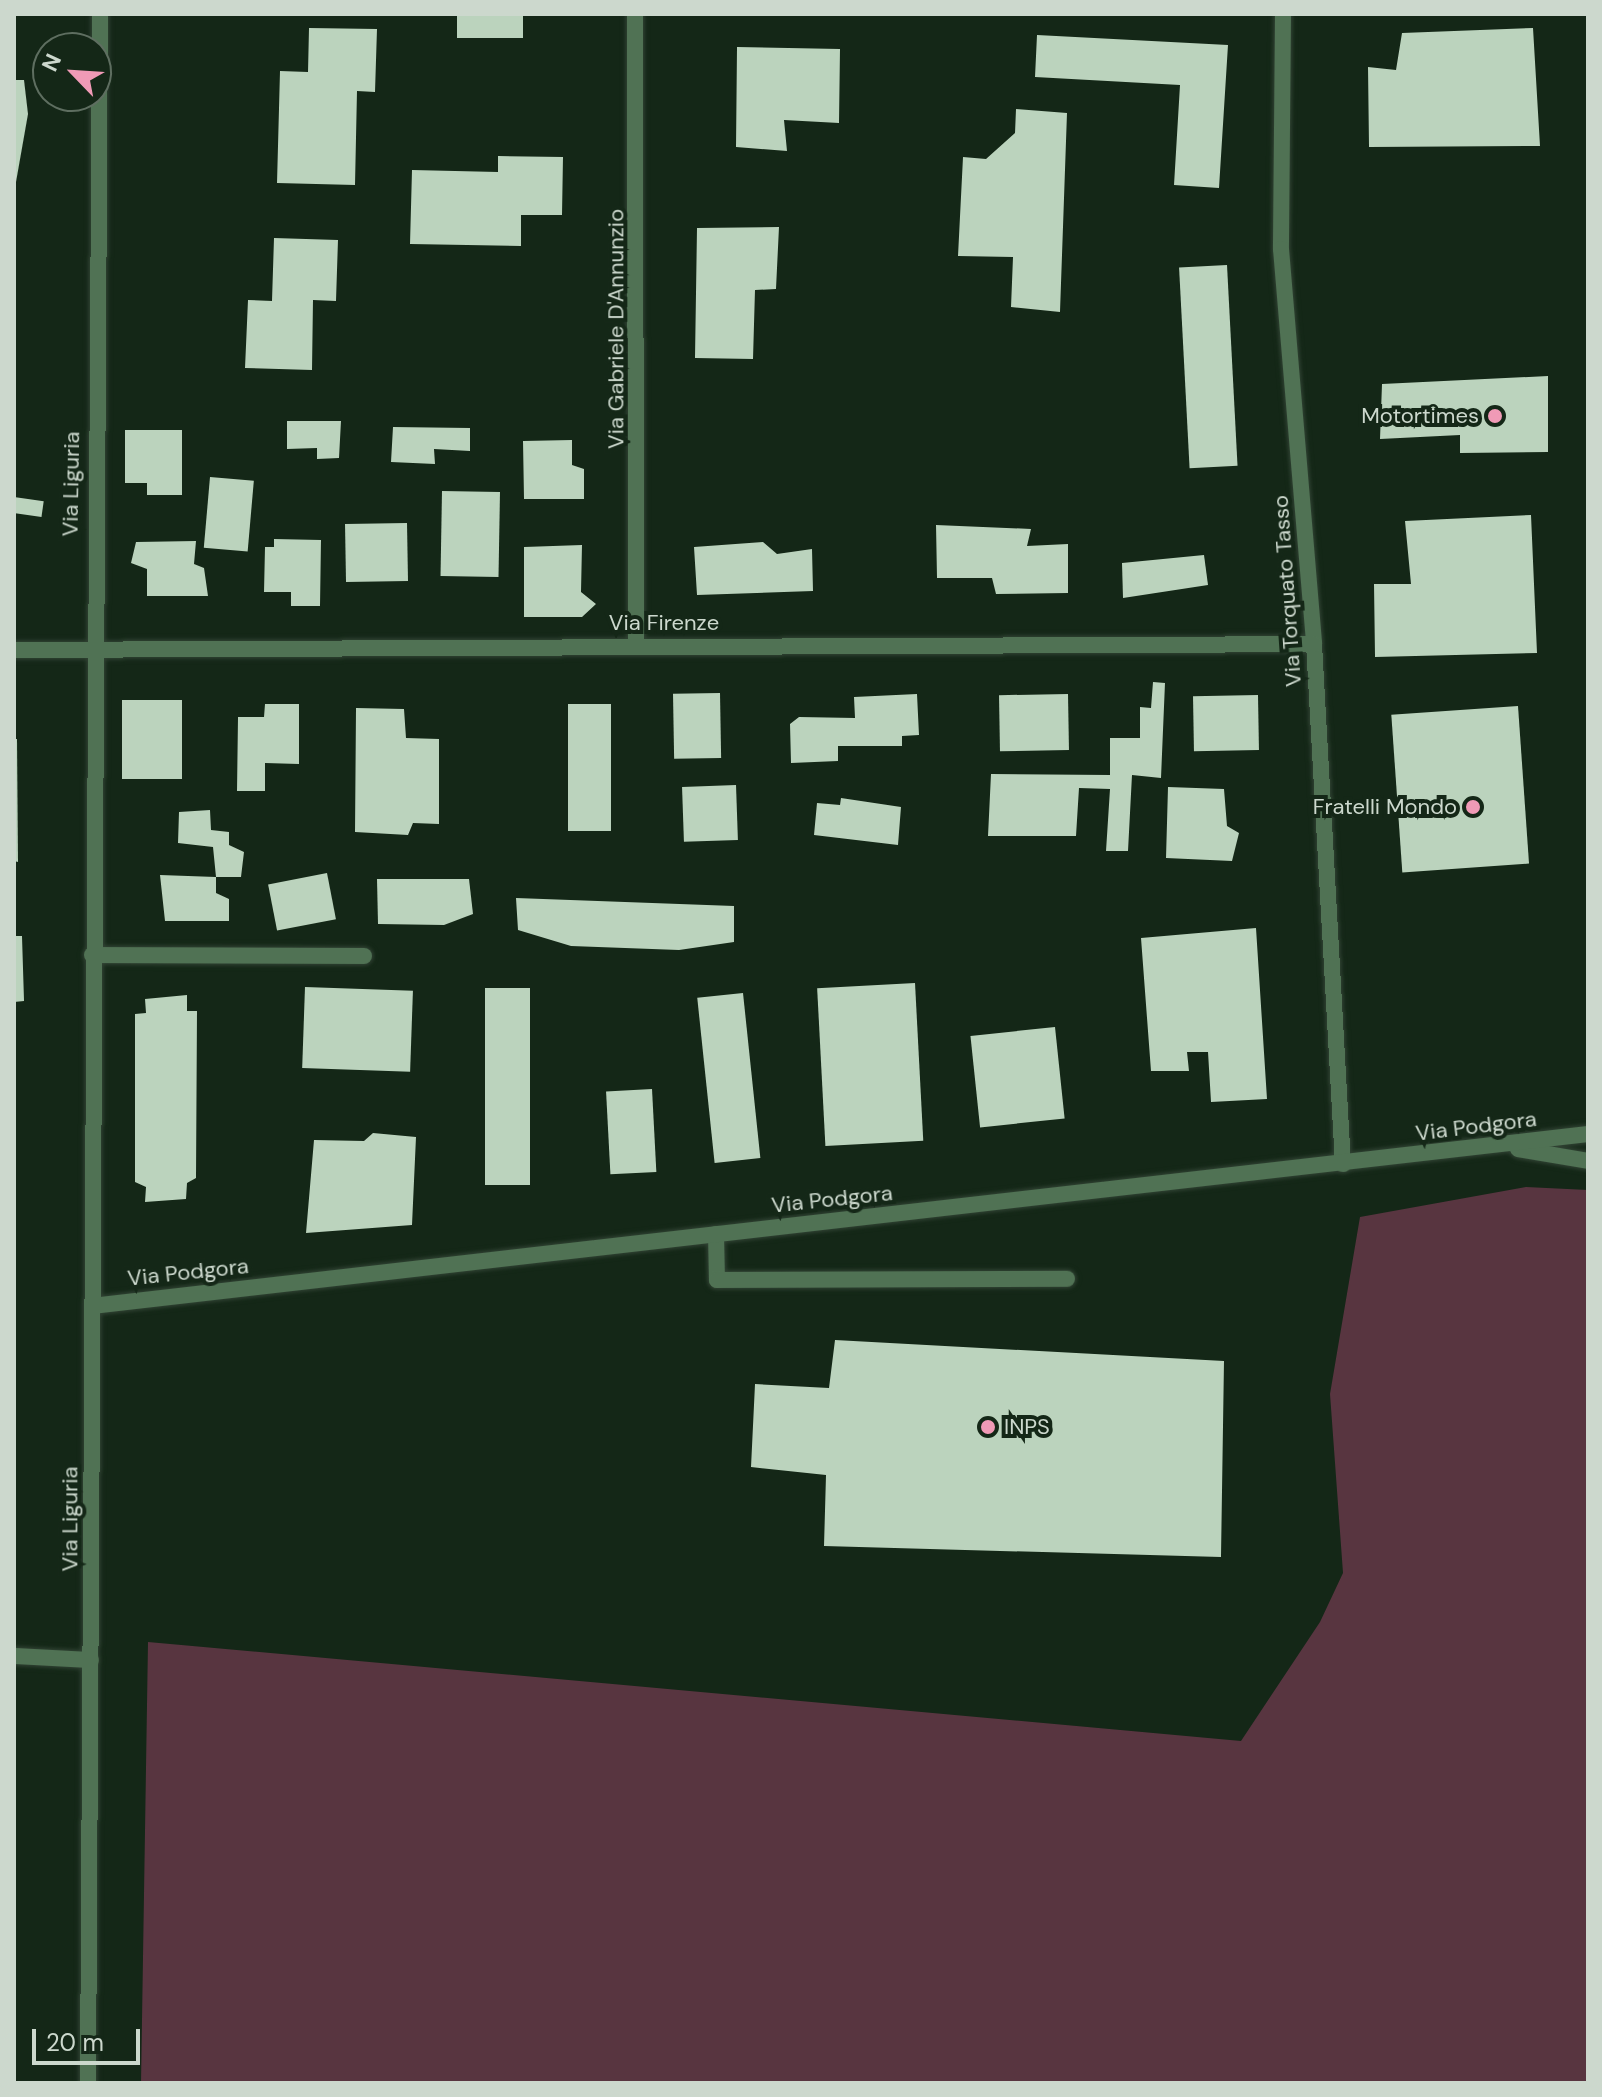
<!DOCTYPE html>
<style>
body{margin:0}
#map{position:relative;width:1602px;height:2097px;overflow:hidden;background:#142717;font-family:"DM Sans",sans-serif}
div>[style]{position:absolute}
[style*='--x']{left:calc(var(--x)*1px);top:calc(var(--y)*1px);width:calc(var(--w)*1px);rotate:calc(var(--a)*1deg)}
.green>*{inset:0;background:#583540}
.building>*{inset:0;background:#bbd3bd;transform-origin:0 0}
.roads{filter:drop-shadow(0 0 2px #314334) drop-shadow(0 0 2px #314334)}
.service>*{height:16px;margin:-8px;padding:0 8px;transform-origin:8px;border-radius:8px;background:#507254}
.minor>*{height:16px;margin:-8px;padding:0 8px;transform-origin:8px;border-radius:8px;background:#507254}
.dots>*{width:22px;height:22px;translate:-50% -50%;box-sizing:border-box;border:4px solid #142717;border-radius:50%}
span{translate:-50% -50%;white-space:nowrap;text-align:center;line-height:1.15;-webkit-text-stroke:8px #142717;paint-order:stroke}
.street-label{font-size:22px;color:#ccd8cd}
.poi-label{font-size:22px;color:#ccd8cd}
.right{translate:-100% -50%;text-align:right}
.left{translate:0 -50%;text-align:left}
.frame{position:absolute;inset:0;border:16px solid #ccd8cd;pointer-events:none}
.north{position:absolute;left:32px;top:32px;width:80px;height:80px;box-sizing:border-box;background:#142717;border:2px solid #5e6e60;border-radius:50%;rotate:295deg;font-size:22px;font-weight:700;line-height:32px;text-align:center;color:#ccd8cd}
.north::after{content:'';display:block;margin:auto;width:28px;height:36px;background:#f09ab6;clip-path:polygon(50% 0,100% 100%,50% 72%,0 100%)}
.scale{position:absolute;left:32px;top:2029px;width:108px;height:36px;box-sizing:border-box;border:4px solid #ccd8cd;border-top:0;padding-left:10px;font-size:24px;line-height:28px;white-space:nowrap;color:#ccd8cd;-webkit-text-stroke:6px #142717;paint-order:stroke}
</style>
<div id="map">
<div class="green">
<i style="clip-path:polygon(1526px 1187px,1588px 1190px,1588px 2083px,141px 2083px,148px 1642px,1241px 1741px,1320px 1622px,1343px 1573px,1330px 1394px,1360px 1217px)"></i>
</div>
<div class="building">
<i style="left:457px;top:14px;width:66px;height:24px"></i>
<i style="clip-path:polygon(309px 28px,377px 29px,375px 92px,357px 91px,355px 185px,277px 183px,280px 71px,308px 72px)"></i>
<i style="clip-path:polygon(1533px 28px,1540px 146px,1369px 147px,1368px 67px,1396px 70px,1402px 33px)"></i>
<i style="clip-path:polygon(1037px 35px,1228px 45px,1219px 188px,1174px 185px,1180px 85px,1035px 77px)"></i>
<i style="clip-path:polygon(737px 47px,840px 49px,839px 123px,784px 120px,787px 151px,736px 147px)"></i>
<i style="clip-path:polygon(14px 80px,24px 80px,28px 114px,16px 182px)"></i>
<i style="clip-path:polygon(1016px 109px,1067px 113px,1060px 312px,1011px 307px,1013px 257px,958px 256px,963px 157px,986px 159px,1015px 133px)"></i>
<i style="clip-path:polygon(498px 156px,563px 157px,562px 215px,521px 215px,521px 246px,410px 244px,412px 170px,498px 172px)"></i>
<i style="clip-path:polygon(779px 227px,776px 289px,755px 290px,753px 359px,695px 358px,697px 228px)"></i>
<i style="clip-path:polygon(274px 238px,338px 240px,336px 301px,313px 300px,312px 370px,245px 368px,248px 300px,272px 301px)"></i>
<i style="left:1227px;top:265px;width:201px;height:48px;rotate:87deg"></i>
<i style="clip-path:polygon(1548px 376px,1548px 452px,1460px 453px,1460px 435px,1380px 439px,1382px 384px)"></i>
<i style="clip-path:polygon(287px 421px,341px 421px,339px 458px,317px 459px,317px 448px,287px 449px)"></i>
<i style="clip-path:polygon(393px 427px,470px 428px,470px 451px,434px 449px,435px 464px,391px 462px)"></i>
<i style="clip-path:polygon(125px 430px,182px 430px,182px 495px,147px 495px,147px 483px,125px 483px)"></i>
<i style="clip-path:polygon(572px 440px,572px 465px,584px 469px,584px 499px,524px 499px,523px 441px)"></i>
<i style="left:210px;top:477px;width:44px;height:71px;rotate:5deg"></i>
<i style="left:442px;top:491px;width:58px;height:85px;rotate:1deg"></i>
<i style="left:14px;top:497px;width:30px;height:16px;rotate:8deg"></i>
<i style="clip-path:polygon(1531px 515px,1537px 653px,1375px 657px,1374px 584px,1411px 584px,1405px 521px)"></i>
<i style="left:407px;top:523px;width:58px;height:62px;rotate:89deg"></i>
<i style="clip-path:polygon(936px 525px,1031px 529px,1027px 546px,1068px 544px,1068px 593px,996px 594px,992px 578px,937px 578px)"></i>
<i style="clip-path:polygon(274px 539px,321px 540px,320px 606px,291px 606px,291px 592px,264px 592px,265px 547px,274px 547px)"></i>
<i style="clip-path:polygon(196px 541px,194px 564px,204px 568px,208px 596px,147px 596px,147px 569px,131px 563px,136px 542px)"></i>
<i style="clip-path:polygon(763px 542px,777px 554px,812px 549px,813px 591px,697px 595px,694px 547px)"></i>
<i style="clip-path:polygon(582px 545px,581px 592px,596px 604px,582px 617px,524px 617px,524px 547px)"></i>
<i style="clip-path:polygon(1204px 555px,1208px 585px,1123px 598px,1122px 563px)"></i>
<i style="clip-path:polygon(1153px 682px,1165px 683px,1161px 778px,1132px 775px,1128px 851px,1106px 851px,1110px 789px,1079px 788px,1076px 836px,988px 836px,991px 774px,1110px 775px,1110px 738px,1140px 738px,1140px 707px,1151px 708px)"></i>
<i style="left:720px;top:693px;width:65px;height:47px;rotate:89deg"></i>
<i style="clip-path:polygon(917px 694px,919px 735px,902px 736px,902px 746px,838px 746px,838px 761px,791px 763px,790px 724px,799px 717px,855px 718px,854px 697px)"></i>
<i style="left:1068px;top:694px;width:56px;height:69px;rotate:89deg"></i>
<i style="left:1258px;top:695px;width:55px;height:65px;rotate:89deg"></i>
<i style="left:122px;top:700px;width:60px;height:79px"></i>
<i style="clip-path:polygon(265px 704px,299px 704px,299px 764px,265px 763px,265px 791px,237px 791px,238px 717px,264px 717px)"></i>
<i style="left:611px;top:704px;width:127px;height:43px;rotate:90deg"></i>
<i style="left:1518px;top:706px;width:158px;height:127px;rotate:86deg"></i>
<i style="clip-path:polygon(356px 708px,404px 709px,406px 738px,439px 739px,439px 824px,413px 823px,408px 835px,355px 832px)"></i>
<i style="clip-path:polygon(14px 739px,17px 739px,18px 862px,14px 861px)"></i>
<i style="left:736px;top:785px;width:55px;height:54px;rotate:88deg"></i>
<i style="clip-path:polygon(1168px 787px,1224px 789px,1227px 826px,1239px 833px,1232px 861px,1166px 858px)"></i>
<i style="clip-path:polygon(841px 798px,901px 807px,898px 845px,814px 835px,817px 803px,840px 805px)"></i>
<i style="clip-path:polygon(210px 810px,211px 830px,229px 832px,229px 845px,244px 852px,241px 877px,216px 877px,213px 847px,178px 843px,179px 812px)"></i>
<i style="left:327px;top:873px;width:47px;height:60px;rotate:79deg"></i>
<i style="clip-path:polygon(160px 875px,216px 877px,216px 893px,229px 899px,229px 921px,165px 921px)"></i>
<i style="clip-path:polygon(377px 879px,469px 879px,473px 914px,444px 925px,378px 924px)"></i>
<i style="clip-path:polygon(516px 898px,734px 906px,734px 942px,679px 950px,571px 946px,518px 930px)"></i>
<i style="clip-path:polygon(1256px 928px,1267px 1099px,1211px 1102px,1208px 1052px,1187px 1052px,1189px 1071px,1151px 1071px,1141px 938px)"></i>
<i style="clip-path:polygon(14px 936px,22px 936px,24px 1001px,14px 1002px)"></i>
<i style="left:915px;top:983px;width:158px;height:98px;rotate:87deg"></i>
<i style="left:305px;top:987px;width:108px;height:81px;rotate:2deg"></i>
<i style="left:485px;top:988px;width:45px;height:197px"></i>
<i style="left:743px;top:993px;width:166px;height:46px;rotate:84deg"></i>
<i style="clip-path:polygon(187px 995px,187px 1011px,197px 1011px,196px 1178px,187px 1183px,186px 1199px,145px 1202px,146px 1187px,135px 1182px,135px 1014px,146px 1013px,145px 999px)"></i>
<i style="left:1055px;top:1027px;width:92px;height:85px;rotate:84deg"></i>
<i style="left:652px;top:1089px;width:83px;height:46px;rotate:87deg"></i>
<i style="clip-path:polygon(373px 1133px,416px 1137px,412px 1225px,306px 1233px,314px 1140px,364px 1141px)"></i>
<i style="clip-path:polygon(835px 1340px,1224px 1361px,1221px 1557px,824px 1546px,826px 1475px,751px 1467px,755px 1384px,829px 1388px)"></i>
</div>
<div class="roads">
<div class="service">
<i style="--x:716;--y:1234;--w:46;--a:88.8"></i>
<i style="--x:717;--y:1280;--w:350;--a:-0.2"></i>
</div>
<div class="minor">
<i style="--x:635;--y:14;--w:630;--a:89.91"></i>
<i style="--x:1283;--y:14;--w:235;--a:90.5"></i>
<i style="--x:1281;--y:249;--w:396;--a:85.2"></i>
<i style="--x:1314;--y:644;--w:521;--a:86.81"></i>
<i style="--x:14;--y:650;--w:1300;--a:-0.26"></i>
<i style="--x:92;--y:955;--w:272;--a:0.2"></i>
<i style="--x:1518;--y:1149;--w:71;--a:9.7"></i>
<i style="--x:92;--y:1306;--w:1506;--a:-6.56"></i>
<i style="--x:14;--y:1656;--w:77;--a:3"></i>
<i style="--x:88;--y:2083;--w:2069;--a:-89.67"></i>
</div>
</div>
<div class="dots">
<i style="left:1495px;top:416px;background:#f09ab6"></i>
<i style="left:1473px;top:807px;background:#f09ab6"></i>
<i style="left:988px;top:1427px;background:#f09ab6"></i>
</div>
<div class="street-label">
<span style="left:616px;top:329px;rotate:-90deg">Via Gabriele D'Annunzio</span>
<span style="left:71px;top:484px;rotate:-89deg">Via Liguria</span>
<span style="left:1287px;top:591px;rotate:-94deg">Via Torquato Tasso</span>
<span style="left:664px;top:623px">Via Firenze</span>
<span style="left:1476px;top:1126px;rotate:-7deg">Via Podgora</span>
<span style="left:832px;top:1199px;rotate:-6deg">Via Podgora</span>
<span style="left:188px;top:1272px;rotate:-6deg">Via Podgora</span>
<span style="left:70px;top:1519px;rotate:-90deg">Via Liguria</span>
</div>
<div class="poi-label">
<span class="right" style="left:1479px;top:416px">Motortimes</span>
<span class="right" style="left:1457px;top:807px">Fratelli Mondo</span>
<span class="left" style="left:1004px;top:1427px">INPS</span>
</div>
<div class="frame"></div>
<div class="north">N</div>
<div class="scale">20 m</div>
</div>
